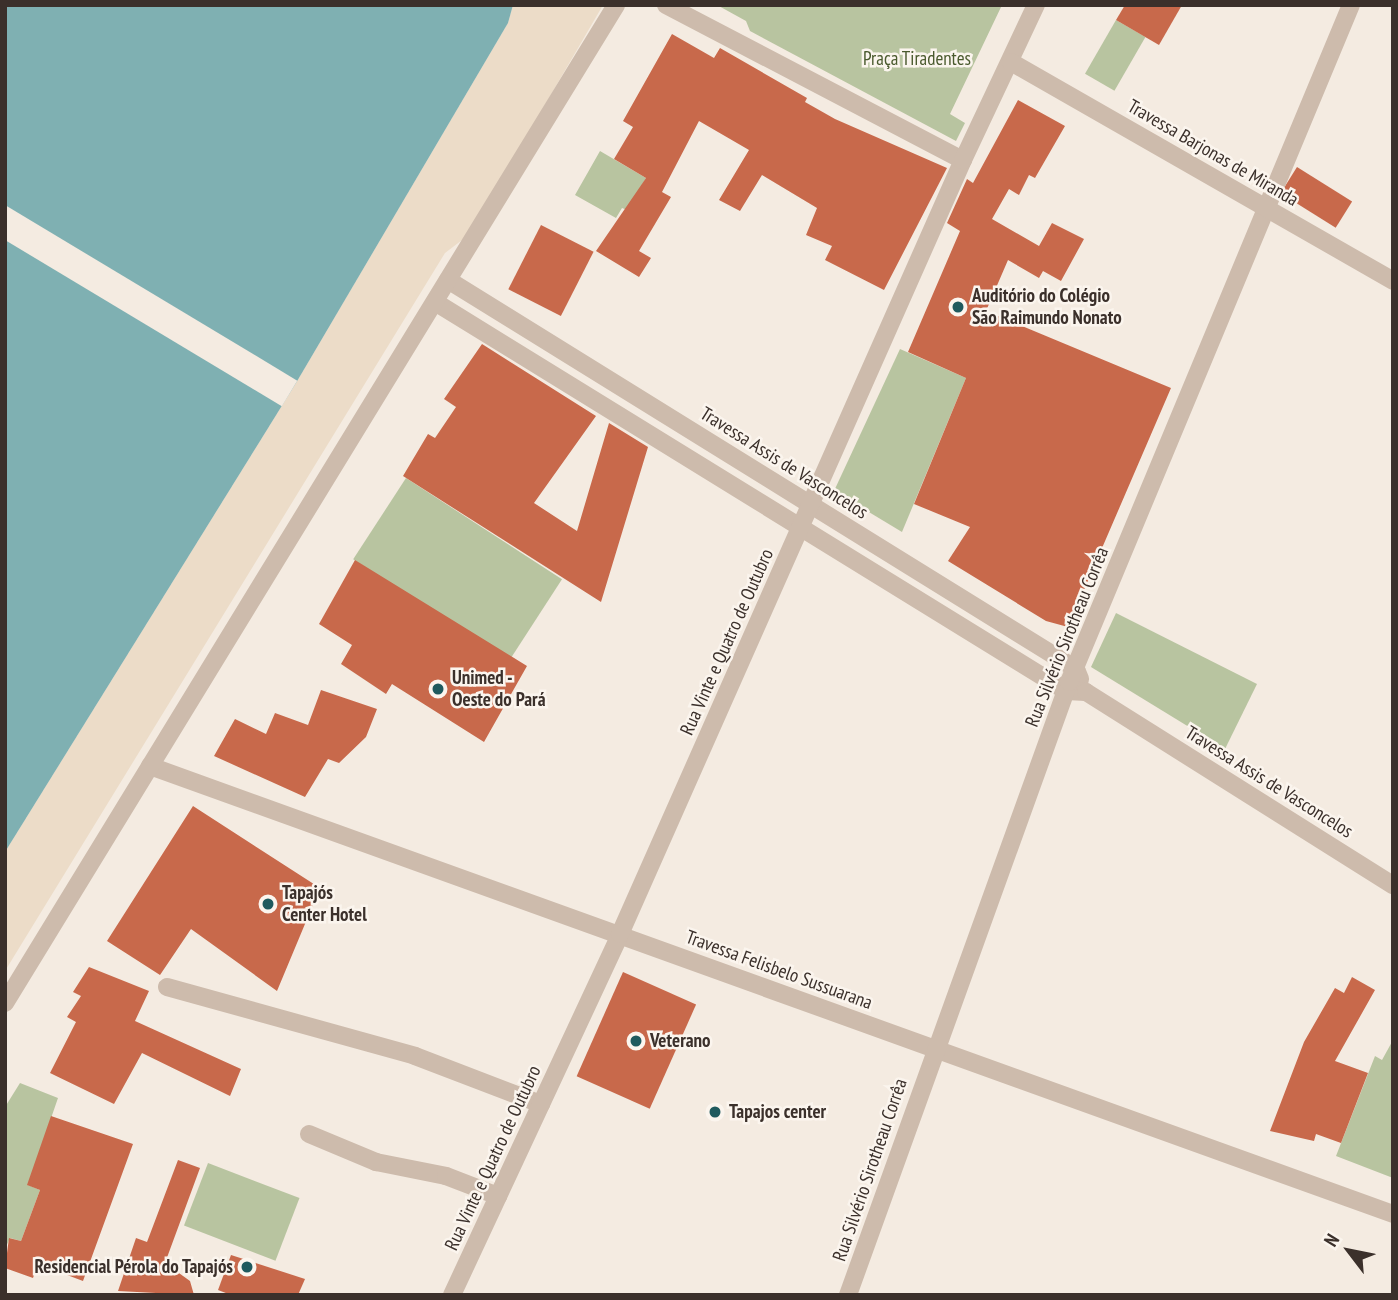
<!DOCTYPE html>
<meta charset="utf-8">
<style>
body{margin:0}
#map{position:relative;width:1398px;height:1300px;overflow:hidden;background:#f4ebe1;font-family:"PT Sans Narrow",sans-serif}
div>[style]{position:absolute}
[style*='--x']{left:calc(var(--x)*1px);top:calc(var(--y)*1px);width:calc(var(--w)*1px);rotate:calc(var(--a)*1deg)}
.green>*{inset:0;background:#b8c4a0;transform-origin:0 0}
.plaza>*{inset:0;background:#ecdcc8}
.water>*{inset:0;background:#7fb0b2}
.pier>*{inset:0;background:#f4ebe1;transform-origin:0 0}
.building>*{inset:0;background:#c8694b;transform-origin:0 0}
.minor>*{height:18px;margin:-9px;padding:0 9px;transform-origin:9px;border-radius:9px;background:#cdbbac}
.tertiary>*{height:18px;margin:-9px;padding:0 9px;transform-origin:9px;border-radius:9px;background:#cdbbac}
.dots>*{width:19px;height:19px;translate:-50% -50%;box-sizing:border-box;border:4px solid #fbf5ee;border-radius:50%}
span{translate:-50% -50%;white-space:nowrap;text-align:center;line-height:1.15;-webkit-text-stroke:5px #fbf5ee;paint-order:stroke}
.park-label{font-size:19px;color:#4a5a2e}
.street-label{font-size:19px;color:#3b302b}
.poi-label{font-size:19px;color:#3b302b;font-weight:700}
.left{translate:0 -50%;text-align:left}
.right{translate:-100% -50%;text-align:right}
.frame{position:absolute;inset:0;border:7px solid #3b302b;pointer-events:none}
.north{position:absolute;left:1314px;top:1216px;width:70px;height:70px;-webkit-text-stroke:5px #fbf5ee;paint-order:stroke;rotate:302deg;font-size:19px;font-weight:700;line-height:28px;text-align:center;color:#3b302b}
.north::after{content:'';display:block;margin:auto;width:24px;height:32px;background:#3b302b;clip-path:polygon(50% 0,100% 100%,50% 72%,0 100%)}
</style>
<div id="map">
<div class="green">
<i style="clip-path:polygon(717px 5px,1002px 5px,950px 114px,965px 123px,956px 141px,750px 31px,746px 21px)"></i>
<i style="left:1116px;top:20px;width:34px;height:62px;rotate:30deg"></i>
<i style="clip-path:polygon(600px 151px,646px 178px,627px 210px,622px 208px,616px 218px,575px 195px)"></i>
<i style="clip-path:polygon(900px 349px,966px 378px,902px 532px,834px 491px)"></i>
<i style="left:406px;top:478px;width:186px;height:97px;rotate:33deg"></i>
<i style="clip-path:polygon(1116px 613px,1257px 684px,1225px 749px,1091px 667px)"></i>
<i style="clip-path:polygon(1393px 1040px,1393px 1178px,1336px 1156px,1375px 1056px,1382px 1060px)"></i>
<i style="clip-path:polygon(20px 1083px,58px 1098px,28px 1185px,40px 1190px,21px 1241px,10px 1238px,5px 1249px,5px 1107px)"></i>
<i style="left:208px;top:1163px;width:98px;height:67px;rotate:21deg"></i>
</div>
<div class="plaza">
<i style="clip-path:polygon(513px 5px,603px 5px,470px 234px,445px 253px,5px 971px,5px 852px,296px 383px,508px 23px)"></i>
</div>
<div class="water">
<i style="clip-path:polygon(5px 5px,513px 5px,508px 23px,296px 383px,5px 852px)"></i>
</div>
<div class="pier">
<i style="left:5px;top:205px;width:341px;height:30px;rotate:31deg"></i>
</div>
<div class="building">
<i style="clip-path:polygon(1125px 5px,1182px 5px,1159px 45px,1116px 20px)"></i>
<i style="clip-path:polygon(672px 34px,714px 58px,720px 48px,807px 98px,805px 102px,835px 119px,947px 168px,884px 290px,825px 260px,832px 246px,806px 235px,817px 208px,762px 175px,740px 211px,719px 200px,749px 150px,699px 121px,662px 192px,671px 197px,639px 251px,651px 258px,639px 277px,596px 251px,646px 178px,614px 159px,633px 127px,623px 121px)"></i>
<i style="clip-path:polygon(1018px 100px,1065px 126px,1035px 178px,1029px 175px,1019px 195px,1009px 189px,992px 219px,1039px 246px,1052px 223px,1084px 239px,1061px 281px,1043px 271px,1039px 278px,1008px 260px,986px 311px,1171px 388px,1068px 627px,1046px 621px,948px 561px,970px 527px,914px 504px,966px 378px,908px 352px,960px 231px,947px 223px,967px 179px,973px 183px)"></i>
<i style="left:1297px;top:167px;width:65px;height:31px;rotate:32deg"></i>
<i style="left:541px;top:225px;width:59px;height:72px;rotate:27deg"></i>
<i style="clip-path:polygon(482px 344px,596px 416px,534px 503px,577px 531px,609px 423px,648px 447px,601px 602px,403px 476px,428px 434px,435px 438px,456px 407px,444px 399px)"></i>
<i style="clip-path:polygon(355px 560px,527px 666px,484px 742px,392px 684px,386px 694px,341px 664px,352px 645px,319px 624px)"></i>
<i style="clip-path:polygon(321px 690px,377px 709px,366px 737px,339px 763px,328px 759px,305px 797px,214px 756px,235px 719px,266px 734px,275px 713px,308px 725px)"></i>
<i style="clip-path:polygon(193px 806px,320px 888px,277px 991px,191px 929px,160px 975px,107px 941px)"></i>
<i style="clip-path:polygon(89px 967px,149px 991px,135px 1021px,241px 1069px,230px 1096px,142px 1053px,114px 1104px,50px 1073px,76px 1022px,67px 1017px,81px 996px,73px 992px)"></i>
<i style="left:623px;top:972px;width:80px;height:114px;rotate:24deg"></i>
<i style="clip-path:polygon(1352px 977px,1375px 990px,1335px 1061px,1368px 1073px,1341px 1143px,1316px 1134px,1314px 1141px,1270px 1131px,1304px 1042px,1335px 988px,1344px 993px)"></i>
<i style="clip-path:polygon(51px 1116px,133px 1144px,83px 1281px,38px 1264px,33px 1278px,5px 1268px,9px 1238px,21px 1241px,40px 1190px,27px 1185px)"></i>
<i style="clip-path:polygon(178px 1160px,200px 1168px,165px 1263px,190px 1281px,194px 1295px,118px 1291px,136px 1238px,147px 1242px)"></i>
<i style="clip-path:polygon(231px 1255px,305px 1279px,298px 1295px,231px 1295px,218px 1290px)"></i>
</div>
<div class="minor">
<i style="--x:448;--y:280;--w:739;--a:31.78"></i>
<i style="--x:1076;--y:669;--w:11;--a:68"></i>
<i style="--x:435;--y:302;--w:741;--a:31.65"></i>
<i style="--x:1066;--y:691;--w:20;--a:3"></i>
<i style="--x:1086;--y:692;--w:363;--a:32.2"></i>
<i style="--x:150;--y:766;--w:1321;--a:19.82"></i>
<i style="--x:167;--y:987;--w:257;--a:15.5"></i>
<i style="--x:415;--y:1056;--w:135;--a:20.9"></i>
<i style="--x:309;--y:1134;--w:73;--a:22.7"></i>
<i style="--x:376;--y:1162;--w:71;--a:11.3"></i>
<i style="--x:446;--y:1176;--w:56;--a:21"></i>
<i style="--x:452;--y:1295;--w:398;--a:-65"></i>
<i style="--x:620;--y:934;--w:847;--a:-66.1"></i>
<i style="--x:848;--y:1295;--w:652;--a:-70.17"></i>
<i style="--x:1069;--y:682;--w:733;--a:-67.39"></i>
</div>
<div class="tertiary">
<i style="--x:666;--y:5;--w:335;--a:27.6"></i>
<i style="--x:963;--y:160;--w:171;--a:-64.8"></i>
<i style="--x:1011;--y:62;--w:440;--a:29.8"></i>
<i style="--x:5;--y:1003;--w:1170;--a:-58.52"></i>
</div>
<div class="dots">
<i style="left:958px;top:307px;background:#1f5a5e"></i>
<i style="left:438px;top:689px;background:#1f5a5e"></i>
<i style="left:268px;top:904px;background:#1f5a5e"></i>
<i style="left:636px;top:1041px;background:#1f5a5e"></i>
<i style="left:715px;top:1112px;background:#1f5a5e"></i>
<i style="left:247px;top:1267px;background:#1f5a5e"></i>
</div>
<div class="park-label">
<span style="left:917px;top:59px">Praça Tiradentes</span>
</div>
<div class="street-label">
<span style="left:1213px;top:153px;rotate:30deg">Travessa Barjonas de Miranda</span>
<span style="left:784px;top:463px;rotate:32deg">Travessa Assis de Vasconcelos</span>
<span style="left:1067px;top:637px;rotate:-68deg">Rua Silvério Sirotheau Corrêa</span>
<span style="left:727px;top:642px;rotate:-66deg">Rua Vinte e Quatro de Outubro</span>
<span style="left:1269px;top:782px;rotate:32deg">Travessa Assis de Vasconcelos</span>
<span style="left:779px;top:970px;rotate:20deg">Travessa Felisbelo Sussuarana</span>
<span style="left:493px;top:1158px;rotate:-65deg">Rua Vinte e Quatro de Outubro</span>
<span style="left:870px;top:1170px;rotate:-71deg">Rua Silvério Sirotheau Corrêa</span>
</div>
<div class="poi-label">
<span class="left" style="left:972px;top:307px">Auditório do Colégio<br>São Raimundo Nonato</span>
<span class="left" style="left:452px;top:689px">Unimed -<br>Oeste do Pará</span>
<span class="left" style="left:282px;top:904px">Tapajós<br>Center Hotel</span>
<span class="left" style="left:650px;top:1041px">Veterano</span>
<span class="left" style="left:729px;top:1112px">Tapajos center</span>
<span class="right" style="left:233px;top:1267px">Residencial Pérola do Tapajós</span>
</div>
<div class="frame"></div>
<div class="north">N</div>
</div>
